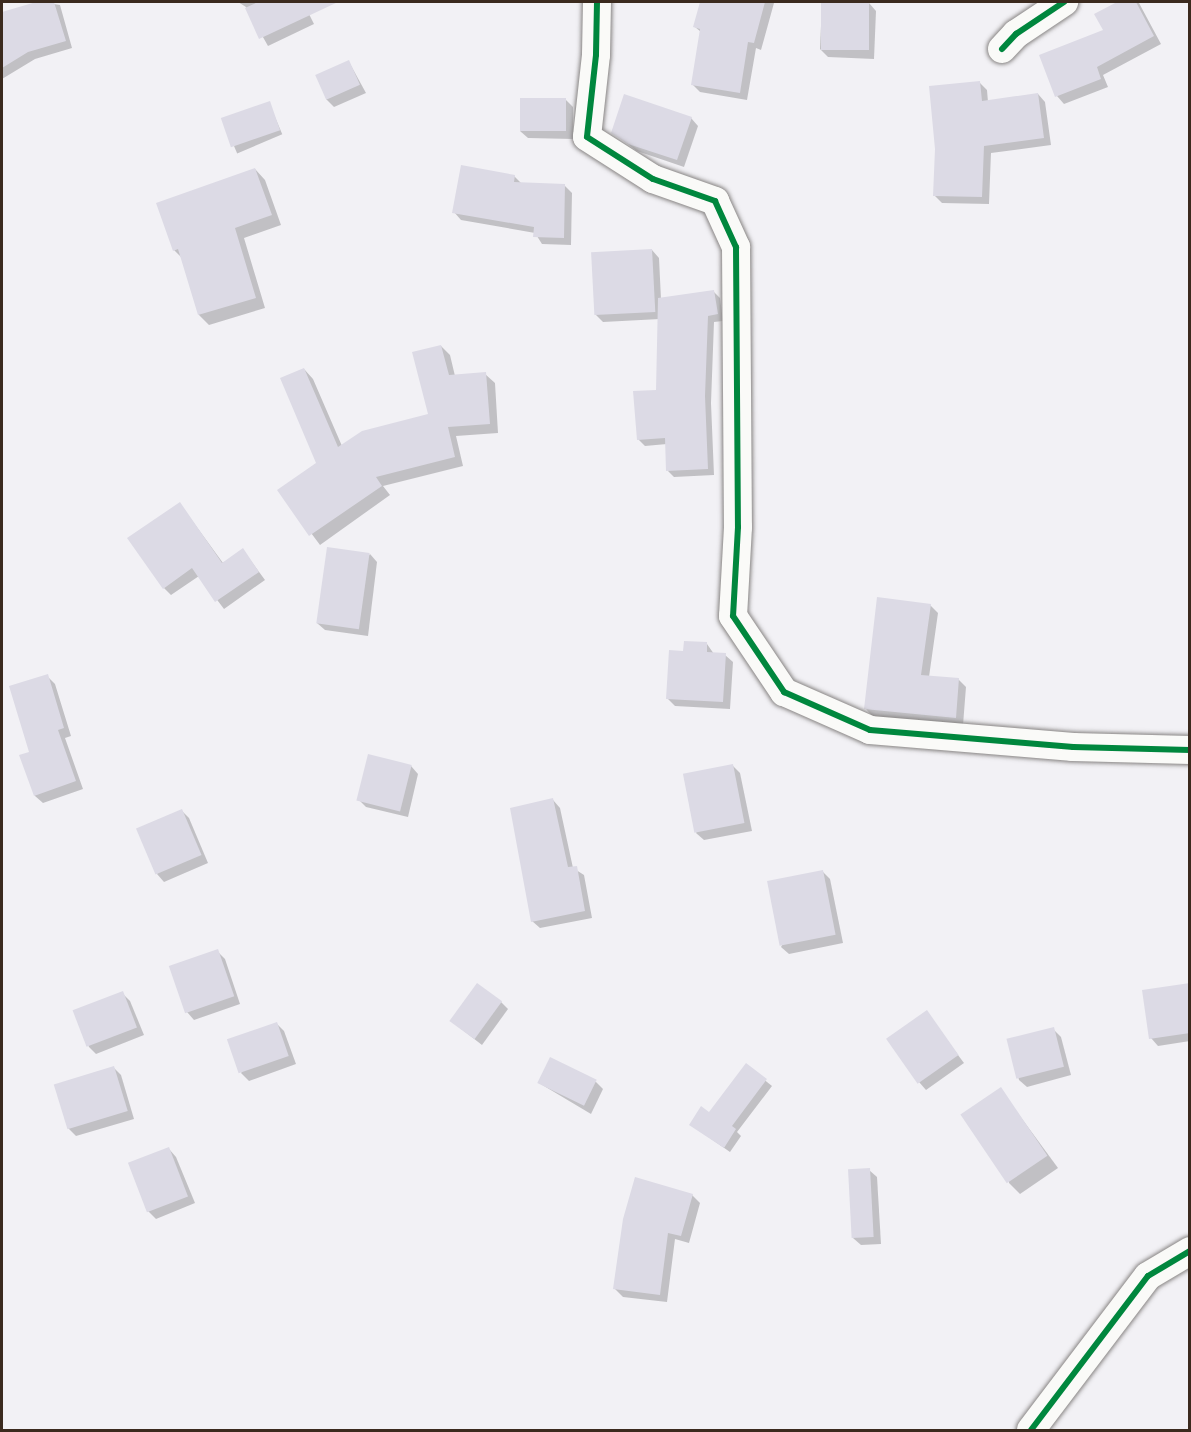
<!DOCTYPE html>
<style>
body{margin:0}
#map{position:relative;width:1191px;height:1432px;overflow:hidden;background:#f2f1f5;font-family:Kalam,sans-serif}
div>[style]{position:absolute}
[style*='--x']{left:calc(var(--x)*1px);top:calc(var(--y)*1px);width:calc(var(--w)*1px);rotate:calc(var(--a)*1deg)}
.shadow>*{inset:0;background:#0003;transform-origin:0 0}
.building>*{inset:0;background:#dcdae5;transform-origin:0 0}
.roads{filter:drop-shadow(0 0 2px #888584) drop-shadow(0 0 2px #888584)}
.minor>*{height:28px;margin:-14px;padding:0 14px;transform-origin:14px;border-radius:14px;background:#fafaf8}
.cycleway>*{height:6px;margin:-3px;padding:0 3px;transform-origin:3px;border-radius:3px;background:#00873e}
span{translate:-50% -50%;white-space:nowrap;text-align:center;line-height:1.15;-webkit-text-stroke:6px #fdfcf7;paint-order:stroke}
.frame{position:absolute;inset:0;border:3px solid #3b2a1e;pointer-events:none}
</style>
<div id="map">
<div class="shadow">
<i style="clip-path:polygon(41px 2px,60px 5px,72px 48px,35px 59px,2px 79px,2px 13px)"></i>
<i style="clip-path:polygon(238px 2px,303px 2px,314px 24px,268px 46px,246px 7px)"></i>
<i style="clip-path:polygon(702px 2px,774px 3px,761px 50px,756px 48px,747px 100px,700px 92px,692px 84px,701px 32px,695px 27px)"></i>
<i style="clip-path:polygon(822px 2px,869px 3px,876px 11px,874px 59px,828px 57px,820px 49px)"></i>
<i style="clip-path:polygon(1121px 2px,1139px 3px,1161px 44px,1103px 75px,1108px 87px,1064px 104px,1057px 96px,1105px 31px,1096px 14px)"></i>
<i style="clip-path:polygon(349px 62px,366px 93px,334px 107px,326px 99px)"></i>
<i style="clip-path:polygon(980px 83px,987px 90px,988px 102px,1038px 94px,1045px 102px,1051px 145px,991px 153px,989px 204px,942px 203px,934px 195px)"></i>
<i style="clip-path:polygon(566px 100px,573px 107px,573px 139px,528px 138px,520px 131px)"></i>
<i style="left:269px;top:103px;width:34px;height:49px;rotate:67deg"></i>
<i style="clip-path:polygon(691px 118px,698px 126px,684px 167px,637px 151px,612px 132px)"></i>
<i style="clip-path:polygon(255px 169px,265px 180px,281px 225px,244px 238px,265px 308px,209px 325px,199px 315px,182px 258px,174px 250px)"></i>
<i style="clip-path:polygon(514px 176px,522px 184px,564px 185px,572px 193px,571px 245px,542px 244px,535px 233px,461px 220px,454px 212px)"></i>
<i style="clip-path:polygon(652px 250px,659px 258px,661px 299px,713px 291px,720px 298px,723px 321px,714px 322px,711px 403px,714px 475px,674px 477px,668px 471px,667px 444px,645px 446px,638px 439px,658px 391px,660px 319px,603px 322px,595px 314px)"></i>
<i style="clip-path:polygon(441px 346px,450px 355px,455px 376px,485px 374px,495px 383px,498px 433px,456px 436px,463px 466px,383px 486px,390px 495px,320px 545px,279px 490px,317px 463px,304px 369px,313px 379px,342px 446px,430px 415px)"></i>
<i style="clip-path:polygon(180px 504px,223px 563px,243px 550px,265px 580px,224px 609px,199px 576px,171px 595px,164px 588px)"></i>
<i style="clip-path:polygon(370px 554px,377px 562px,368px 636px,325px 630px,317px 623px)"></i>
<i style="clip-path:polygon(930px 605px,938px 613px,929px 677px,958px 679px,966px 687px,963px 725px,873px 717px,866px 709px)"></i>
<i style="clip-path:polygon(707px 644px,714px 654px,725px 655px,733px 662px,730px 709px,675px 706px,667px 698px,685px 653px)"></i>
<i style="clip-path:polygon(47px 676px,55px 684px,71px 736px,65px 738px,83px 789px,43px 803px,35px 796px,31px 753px)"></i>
<i style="clip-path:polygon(411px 766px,418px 774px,408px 817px,366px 807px,358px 799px)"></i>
<i style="clip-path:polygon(733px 766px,740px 773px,752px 831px,704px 840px,696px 833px)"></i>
<i style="clip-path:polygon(553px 800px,560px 808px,573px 868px,584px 875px,592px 918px,540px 928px,532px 921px)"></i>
<i style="clip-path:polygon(182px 811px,189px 818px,208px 863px,164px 882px,157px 874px)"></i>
<i style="clip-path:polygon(822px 871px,830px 879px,843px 943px,789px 954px,781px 947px)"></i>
<i style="clip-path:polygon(217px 951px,225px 959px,240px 1004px,194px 1020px,187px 1012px)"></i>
<i style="clip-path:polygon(1190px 985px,1190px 1041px,1158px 1046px,1151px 1038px)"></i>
<i style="clip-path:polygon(122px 993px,130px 1001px,144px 1035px,96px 1054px,89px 1047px,75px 1012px)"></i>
<i style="clip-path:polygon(501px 1002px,508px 1009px,482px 1045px,451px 1021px)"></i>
<i style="clip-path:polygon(926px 1012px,964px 1063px,926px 1090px,919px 1082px)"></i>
<i style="clip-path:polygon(276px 1023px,284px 1031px,296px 1064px,249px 1081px,241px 1073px)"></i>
<i style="clip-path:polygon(1053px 1029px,1061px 1037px,1071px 1075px,1027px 1087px,1019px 1080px,1009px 1042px)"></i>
<i style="clip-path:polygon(746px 1065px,772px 1086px,737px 1132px,741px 1136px,730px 1152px,691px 1125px,710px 1114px)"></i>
<i style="clip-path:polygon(114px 1068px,121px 1075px,134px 1119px,76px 1136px,68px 1128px)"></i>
<i style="clip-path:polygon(596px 1082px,603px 1089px,591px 1114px,539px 1083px)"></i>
<i style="clip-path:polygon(1000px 1089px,1058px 1168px,1020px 1194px,1009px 1183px)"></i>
<i style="clip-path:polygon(169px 1149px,176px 1157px,195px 1203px,156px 1219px,148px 1211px)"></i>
<i style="clip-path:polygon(869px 1170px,877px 1177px,881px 1244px,861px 1245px,853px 1238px)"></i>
<i style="clip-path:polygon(692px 1195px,700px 1203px,689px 1243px,675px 1239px,667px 1302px,623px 1297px,615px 1289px)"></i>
</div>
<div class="building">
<i style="clip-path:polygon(36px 2px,54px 2px,66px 41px,28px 52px,2px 68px,2px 12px)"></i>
<i style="clip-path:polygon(258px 2px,338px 2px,259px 39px,245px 8px)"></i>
<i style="clip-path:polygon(700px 2px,765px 2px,754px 43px,748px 42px,740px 93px,691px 85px,700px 29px,693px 27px)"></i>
<i style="left:821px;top:2px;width:48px;height:48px"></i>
<i style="clip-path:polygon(1117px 2px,1136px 2px,1154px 36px,1097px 67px,1101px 79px,1055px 97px,1039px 55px,1103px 30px,1094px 14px)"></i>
<i style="left:349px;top:60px;width:27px;height:37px;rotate:66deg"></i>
<i style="clip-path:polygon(980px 81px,982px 101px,1038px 93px,1044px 138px,984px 146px,982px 197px,933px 196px,935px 149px,929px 86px)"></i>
<i style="clip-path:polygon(624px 94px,692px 117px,677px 160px,628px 144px,611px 133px)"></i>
<i style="left:520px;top:98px;width:46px;height:33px"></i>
<i style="left:270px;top:101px;width:31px;height:52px;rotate:71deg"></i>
<i style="clip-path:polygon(461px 165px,515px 175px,514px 182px,565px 184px,564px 238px,533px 237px,534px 227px,452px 213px)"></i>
<i style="clip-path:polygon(255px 168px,272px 215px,235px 228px,256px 298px,198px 315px,178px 249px,173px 251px,156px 203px)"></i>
<i style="left:652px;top:249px;width:63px;height:61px;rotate:87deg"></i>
<i style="clip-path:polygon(714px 290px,718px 314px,708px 316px,705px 396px,708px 469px,666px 471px,665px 438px,637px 440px,633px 391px,656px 390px,658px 298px)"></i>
<i style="clip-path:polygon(441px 345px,449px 375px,486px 372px,490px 424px,448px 427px,455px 457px,376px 477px,382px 486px,309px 536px,277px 490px,316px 463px,280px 378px,304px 368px,338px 447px,362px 431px,428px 414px,412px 352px)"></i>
<i style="clip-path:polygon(180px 502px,222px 563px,243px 548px,259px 572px,215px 602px,192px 568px,163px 589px,127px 538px)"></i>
<i style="left:327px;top:547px;width:43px;height:77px;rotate:8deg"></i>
<i style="clip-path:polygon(877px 597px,931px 604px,921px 675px,959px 678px,956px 718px,864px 709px)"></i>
<i style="clip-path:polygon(684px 641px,707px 642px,707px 652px,726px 653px,723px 702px,666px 699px,669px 650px,683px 651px)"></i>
<i style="clip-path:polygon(48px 674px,64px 728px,58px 730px,76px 781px,34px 796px,19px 755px,29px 752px,9px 686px)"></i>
<i style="left:368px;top:754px;width:45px;height:48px;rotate:14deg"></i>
<i style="left:733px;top:764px;width:60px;height:51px;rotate:79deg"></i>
<i style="clip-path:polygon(553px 798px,568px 867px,577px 866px,585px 911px,531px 922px,510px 808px)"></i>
<i style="left:182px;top:809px;width:50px;height:50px;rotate:67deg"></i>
<i style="left:823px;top:870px;width:66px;height:57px;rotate:79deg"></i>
<i style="left:218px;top:949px;width:50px;height:52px;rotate:71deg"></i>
<i style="left:477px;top:983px;width:31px;height:47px;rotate:36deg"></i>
<i style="clip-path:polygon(1190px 983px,1190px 1033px,1149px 1039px,1142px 990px)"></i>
<i style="left:123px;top:991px;width:39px;height:54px;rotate:69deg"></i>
<i style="left:927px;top:1010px;width:55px;height:50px;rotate:55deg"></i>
<i style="left:277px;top:1022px;width:36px;height:53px;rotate:71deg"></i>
<i style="left:1054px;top:1027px;width:41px;height:49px;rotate:76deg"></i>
<i style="left:550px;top:1057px;width:52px;height:29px;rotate:26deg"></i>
<i style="clip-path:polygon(746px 1063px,767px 1079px,732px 1126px,736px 1129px,724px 1148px,689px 1125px,701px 1106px,709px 1112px)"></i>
<i style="left:114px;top:1066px;width:47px;height:63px;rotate:73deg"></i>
<i style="left:1001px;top:1087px;width:83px;height:49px;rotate:56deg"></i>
<i style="left:169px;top:1147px;width:53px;height:44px;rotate:69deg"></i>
<i style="left:870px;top:1168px;width:69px;height:22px;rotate:87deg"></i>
<i style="clip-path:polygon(635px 1177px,693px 1194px,681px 1236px,668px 1233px,660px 1295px,613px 1289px,623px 1219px)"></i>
</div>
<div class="roads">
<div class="minor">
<i style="--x:597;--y:2;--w:53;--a:91.1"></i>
<i style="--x:596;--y:55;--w:82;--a:96.3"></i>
<i style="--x:587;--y:137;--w:78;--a:32.5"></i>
<i style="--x:653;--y:179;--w:66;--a:19.5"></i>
<i style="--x:715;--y:201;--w:51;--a:65.5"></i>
<i style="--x:736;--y:247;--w:280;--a:89.6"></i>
<i style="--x:738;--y:527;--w:89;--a:93.2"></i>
<i style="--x:733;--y:616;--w:92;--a:56.1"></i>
<i style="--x:784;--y:692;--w:94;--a:23.8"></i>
<i style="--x:870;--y:730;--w:204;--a:4.8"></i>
<i style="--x:1073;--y:747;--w:117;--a:1.5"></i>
<i style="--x:1002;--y:49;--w:21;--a:-47"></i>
<i style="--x:1016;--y:34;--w:58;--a:-33.7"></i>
<i style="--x:1031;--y:1430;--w:193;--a:-52.8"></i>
<i style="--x:1148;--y:1276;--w:49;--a:-30.8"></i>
</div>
</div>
<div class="cycleway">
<i style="--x:597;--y:2;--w:53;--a:91.1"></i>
<i style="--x:596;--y:55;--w:82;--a:96.3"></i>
<i style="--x:587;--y:137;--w:78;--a:32.5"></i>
<i style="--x:653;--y:179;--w:66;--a:19.5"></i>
<i style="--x:715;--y:201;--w:51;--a:65.5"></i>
<i style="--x:736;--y:247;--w:280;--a:89.6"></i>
<i style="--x:738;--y:527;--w:89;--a:93.2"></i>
<i style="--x:733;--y:616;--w:92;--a:56.1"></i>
<i style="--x:784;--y:692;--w:94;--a:23.8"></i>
<i style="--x:870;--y:730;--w:204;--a:4.8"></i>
<i style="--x:1073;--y:747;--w:117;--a:1.5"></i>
<i style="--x:1002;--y:49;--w:21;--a:-47"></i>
<i style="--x:1016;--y:34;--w:58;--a:-33.7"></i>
<i style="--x:1031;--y:1430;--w:193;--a:-52.8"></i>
<i style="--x:1148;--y:1276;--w:49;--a:-30.8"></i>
</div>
<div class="frame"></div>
</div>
